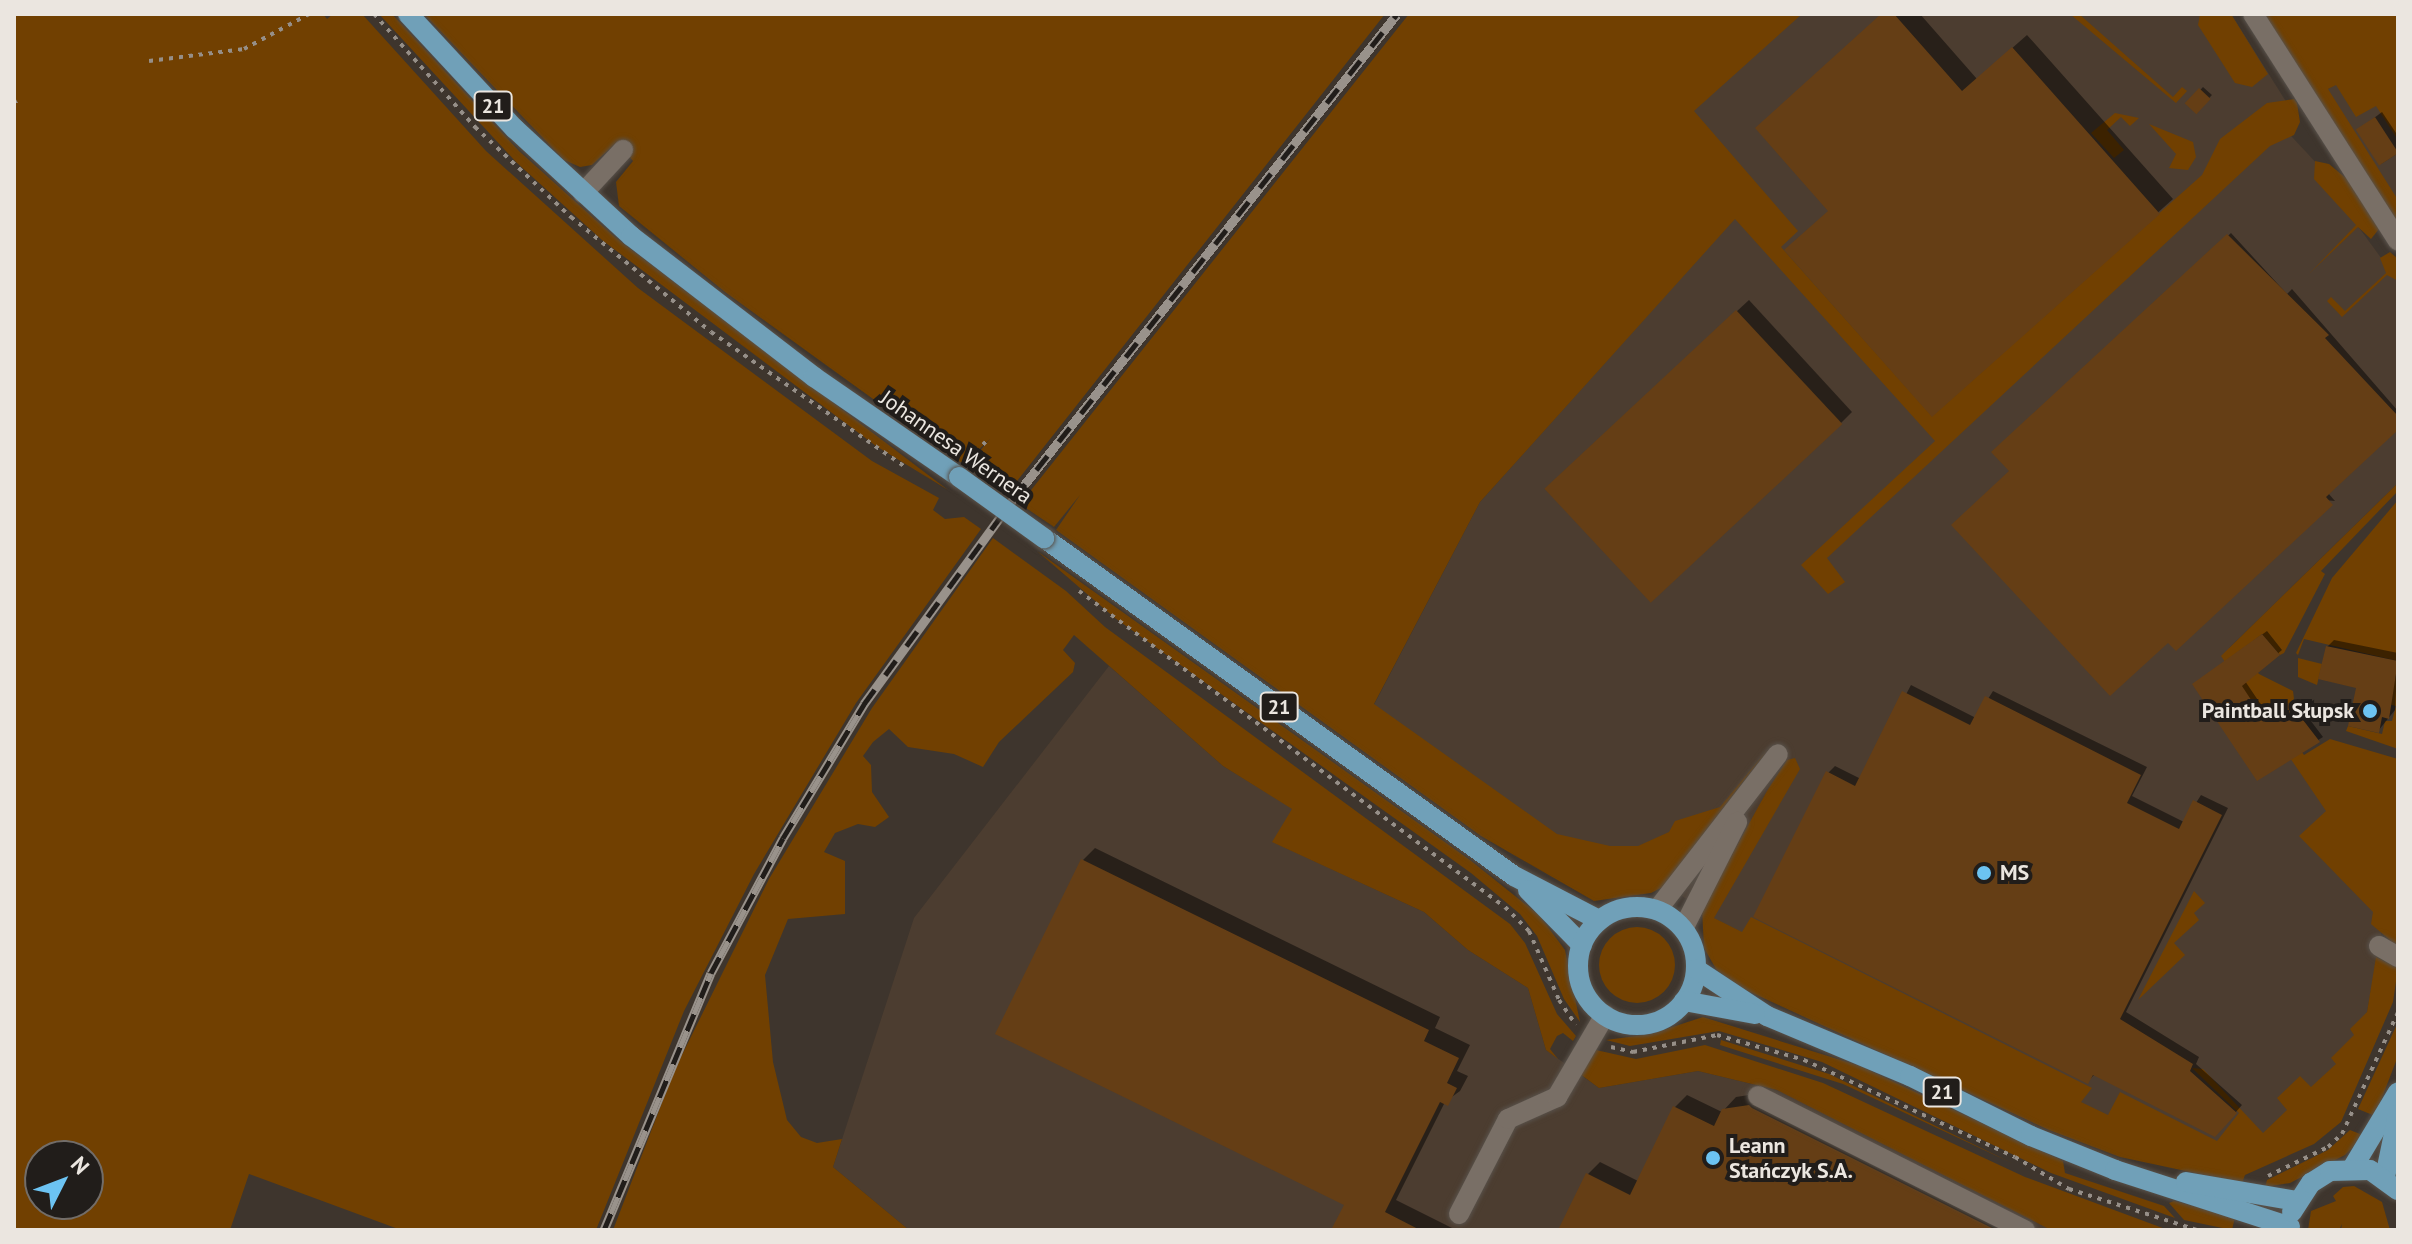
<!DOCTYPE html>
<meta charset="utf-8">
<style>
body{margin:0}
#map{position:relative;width:2412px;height:1244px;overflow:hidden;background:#3e352d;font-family:"PT Sans",sans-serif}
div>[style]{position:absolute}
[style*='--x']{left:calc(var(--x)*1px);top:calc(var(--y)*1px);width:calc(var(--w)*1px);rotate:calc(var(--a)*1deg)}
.built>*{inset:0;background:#4c3d30}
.green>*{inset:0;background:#714001}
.round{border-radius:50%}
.shadow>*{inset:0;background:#0007;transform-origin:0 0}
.building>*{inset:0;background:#653e15;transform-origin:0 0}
.path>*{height:4px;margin-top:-2px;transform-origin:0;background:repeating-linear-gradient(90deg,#968f88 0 4px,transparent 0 10px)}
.roads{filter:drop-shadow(0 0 2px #58514a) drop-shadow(0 0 2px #58514a)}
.minor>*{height:20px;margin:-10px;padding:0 10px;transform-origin:10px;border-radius:10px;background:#796f66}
.major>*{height:20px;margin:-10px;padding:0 10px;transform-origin:10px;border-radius:10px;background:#70a0b8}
.major>.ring{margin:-10px;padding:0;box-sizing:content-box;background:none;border:20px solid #70a0b8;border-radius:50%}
.rail>*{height:9px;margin-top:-4.5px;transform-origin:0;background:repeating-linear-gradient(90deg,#211d1a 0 18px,#99928b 0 36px);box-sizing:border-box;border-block:2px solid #99928b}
.bridges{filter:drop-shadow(0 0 2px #58514a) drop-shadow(0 0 2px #58514a)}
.major-bridge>*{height:20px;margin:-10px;padding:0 10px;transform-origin:10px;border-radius:10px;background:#70a0b8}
.dots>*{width:22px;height:22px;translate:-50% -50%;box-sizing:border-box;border:4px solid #211d1a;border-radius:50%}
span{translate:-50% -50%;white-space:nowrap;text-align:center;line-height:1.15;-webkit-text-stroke:8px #211d1a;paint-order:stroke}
.shield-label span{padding:2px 6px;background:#211d1a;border:2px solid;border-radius:6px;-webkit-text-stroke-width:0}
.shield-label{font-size:20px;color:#ebe6e0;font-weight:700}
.street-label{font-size:22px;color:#ebe6e0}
.poi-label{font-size:22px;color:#ebe6e0;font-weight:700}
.right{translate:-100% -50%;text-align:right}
.left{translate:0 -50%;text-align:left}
.frame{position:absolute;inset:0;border:16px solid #ebe6e0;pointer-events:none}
.north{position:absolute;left:24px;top:1140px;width:80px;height:80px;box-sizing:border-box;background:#211d1a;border:2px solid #726d69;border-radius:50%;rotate:48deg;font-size:22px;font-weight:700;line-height:32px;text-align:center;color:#ebe6e0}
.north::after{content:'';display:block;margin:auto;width:28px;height:36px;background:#6cc3f2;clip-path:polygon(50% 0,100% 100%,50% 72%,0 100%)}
</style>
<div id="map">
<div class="built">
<i style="clip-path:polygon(1553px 14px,2231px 14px,2292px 111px,2280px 124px,2349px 198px,2357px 225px,2398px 281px,2398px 483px,2229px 648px,2390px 887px,2367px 1012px,2320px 1113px,2237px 1155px,2168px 1146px,1713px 918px,1658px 879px,1643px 889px,1364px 724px,1480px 502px,1734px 219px)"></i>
<i style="clip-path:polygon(2384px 56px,2398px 59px,2398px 226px,2307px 67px,2328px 89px)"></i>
<i style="clip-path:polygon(1109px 666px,1223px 766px,1293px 809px,1273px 842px,1424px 912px,1468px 950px,1528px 988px,1546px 1050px,1599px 1088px,1698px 1071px,1794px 1094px,2072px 1230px,909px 1230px,833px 1167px,914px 918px)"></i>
</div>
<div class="green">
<i style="clip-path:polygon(evenodd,14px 14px,323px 14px,327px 19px,333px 14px,362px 14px,486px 151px,638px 288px,872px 461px,939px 498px,933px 510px,945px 519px,964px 517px,981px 529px,856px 703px,754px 874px,684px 1011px,596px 1230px,401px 1230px,249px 1174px,230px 1230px,14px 1230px,14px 14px,88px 1156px,88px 1204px,40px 1204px,40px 1156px,88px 1156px)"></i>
<i style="clip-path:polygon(379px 14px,392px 14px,519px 151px,616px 238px,948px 490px,876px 446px,602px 240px,516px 162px)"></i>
<i style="clip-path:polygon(424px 14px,1385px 14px,1006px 495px,967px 466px,990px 439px,963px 464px,725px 292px,619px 206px,616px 182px,633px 161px,617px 142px,592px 165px,580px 167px,564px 160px)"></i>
<i style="clip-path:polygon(1409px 14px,1802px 14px,1694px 111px,1798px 231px,1781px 247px,1932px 416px,2202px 175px,2220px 139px,2267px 103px,2294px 99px,2297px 103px,2300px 122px,2294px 135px,2270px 146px,1827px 558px,1845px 582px,1828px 594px,1801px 565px,1935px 441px,1735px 219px,1480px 502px,1374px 704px,1557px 834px,1610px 846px,1638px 846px,1669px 832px,1675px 821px,1720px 807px,1768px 749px,1663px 887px,1651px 893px,1594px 901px,1481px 836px,1056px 530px,1080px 495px,1054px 527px,1020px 504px)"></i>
<i style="clip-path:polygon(2070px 14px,2079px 14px,2173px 97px,2182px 87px,2187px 91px,2176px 103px)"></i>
<i style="clip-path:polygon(2200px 14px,2231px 14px,2268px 74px,2252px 87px,2235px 83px,2198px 25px)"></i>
<i style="clip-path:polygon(2264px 14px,2398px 14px,2398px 140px,2376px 106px,2356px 117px,2336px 85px,2328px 89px,2398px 200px,2398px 226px)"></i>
<i style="clip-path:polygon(2115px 113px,2139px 118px,2130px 126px,2121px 117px,2107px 130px,2124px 150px,2114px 158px,2091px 133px)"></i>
<i style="clip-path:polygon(2149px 124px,2193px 142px,2196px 157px,2188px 170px,2169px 168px,2176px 154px)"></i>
<i style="clip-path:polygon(2315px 161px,2329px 164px,2347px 179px,2379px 229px,2371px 239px,2358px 227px,2310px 273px,2356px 225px,2314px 179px)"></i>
<i style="clip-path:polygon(2390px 252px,2398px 259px,2398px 281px,2387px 275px,2342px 317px,2327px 301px,2331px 297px,2345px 311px,2386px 273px,2380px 258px)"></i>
<i style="clip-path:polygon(2398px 483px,2398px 491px,2321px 571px,2325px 574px,2284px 653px,2280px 655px,2262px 634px,2241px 652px,2259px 674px,2293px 691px,2294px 699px,2274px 715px,2304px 755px,2330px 739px,2398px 759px,2398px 947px,2371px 924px,2373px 912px,2299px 836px,2326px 811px,2221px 656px)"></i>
<i style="clip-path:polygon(2398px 500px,2398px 661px,2304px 639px,2298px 655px,2296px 653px,2332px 578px)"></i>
<i style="clip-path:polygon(993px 538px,1066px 591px,1105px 627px,1510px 924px,1525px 943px,1557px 1014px,1576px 1036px,1573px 1041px,1563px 1033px,1557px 1036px,1550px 1049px,1558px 1059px,1546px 1050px,1528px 988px,1468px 950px,1424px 912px,1272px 842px,1292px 809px,1223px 766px,1074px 635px,1063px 650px,1075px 663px,1073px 672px,999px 742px,983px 767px,954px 754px,908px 747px,889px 729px,873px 742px,863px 756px,871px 765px,872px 792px,889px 817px,875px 827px,858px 824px,835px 833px,824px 852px,845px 861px,845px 914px,788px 919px,765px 975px,773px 1062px,787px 1120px,801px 1137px,817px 1143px,842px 1139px,833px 1167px,909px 1230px,613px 1230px,675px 1069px,769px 879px,872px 708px)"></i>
<i style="clip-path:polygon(1037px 551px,1470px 860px,1539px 915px,1565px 950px,1580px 1022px,1564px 999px,1537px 936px,1520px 914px,1471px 873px,1115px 618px)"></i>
<i style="clip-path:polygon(2298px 658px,2322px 664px,2317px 685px,2298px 677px)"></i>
<i style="clip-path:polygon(2398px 669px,2398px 749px,2346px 731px,2348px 726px,2382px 734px,2385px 721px,2392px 721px,2396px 706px,2388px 704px)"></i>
<i style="clip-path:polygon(1795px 758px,1800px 769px,1714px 918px,1742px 932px,1751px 917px,2092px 1088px,2081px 1102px,2108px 1115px,2120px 1092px,2217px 1141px,2239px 1113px,2192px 1068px,2203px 1069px,2263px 1133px,2287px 1110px,2277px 1098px,2300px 1076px,2311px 1087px,2336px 1064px,2331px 1058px,2354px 1035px,2350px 1029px,2367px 1012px,2376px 957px,2398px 968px,2393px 1002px,2341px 1122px,2314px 1144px,2245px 1175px,2242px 1183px,2120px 1157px,2049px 1130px,1733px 984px,1716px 969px,1704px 948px,1702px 909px,1767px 791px,1787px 760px)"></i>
<i style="clip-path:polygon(2194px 891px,2205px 903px,2194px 913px,2199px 920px,2174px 943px,2185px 955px,2138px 1000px)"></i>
<i class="round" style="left:1599px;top:927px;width:76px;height:76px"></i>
<i style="clip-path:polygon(1703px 1017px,1860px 1066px,2063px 1161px,2065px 1173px,2164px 1206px,2175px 1218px,2051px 1173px,1822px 1062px,1719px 1031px,1630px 1046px,1606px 1040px,1651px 1034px)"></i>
<i style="clip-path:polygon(2398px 1022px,2398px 1056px,2375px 1116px,2358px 1109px)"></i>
<i style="clip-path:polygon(1721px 1040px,1829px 1074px,2014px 1164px,1843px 1084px,1720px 1045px)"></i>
<i style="clip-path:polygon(1705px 1045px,1823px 1083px,2025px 1177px,2168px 1230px,2051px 1230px,1777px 1090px,1698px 1071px,1599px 1088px,1580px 1074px,1596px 1050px,1636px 1059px)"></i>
<i style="clip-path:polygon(2350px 1130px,2365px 1136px,2345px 1155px,2290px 1183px,2265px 1187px,2267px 1180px,2328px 1150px)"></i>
<i style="clip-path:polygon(2354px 1186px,2382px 1202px,2390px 1230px,2341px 1230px,2342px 1224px,2339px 1230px,2308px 1230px,2311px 1211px,2336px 1201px,2333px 1196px,2343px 1187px)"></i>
<i style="clip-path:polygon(2174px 1201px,2235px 1217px,2232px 1230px,2184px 1220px,2169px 1203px)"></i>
</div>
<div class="shadow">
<i style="clip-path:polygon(1883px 14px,1920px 14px,1977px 79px,2027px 35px,2173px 199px,1933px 414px,1830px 210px)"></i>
<i style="left:2203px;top:87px;width:12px;height:22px;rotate:42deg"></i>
<i style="clip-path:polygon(2382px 112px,2398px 136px,2398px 153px,2381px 164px,2358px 130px)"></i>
<i style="clip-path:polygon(2231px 233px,2287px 294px,2292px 289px,2398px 411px,2398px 428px,2328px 493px,2335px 501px,2012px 471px,1994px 452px)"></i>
<i style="clip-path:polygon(1749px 300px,1852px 412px,1841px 423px,1557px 478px)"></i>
<i style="clip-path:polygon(2267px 631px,2282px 650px,2245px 681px,2270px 718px,2295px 700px,2323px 737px,2257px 778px,2199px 680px)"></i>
<i style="clip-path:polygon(2334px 640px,2398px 653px,2395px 710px,2378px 731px,2359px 687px,2327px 647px)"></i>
<i style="clip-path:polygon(1911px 685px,1976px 718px,1993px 691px,2147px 767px,2132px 796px,2184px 822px,2201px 795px,2228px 808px,2126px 1012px,2199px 1057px,2196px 1064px,2242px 1105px,2222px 1128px,2095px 1074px,2088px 1081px,1828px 773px,1835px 766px,1861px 779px)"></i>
<i style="clip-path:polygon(1095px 848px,1440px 1017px,1435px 1028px,1470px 1045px,1457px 1071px,1468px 1076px,1460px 1091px,1445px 1102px,1396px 1200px,1456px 1230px,1333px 1230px,1346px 1204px,1083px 860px)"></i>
<i style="clip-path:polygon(1762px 1093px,2032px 1230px,1560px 1230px,1588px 1174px,1600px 1162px,1638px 1181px,1675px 1107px,1687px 1095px,1722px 1112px,1736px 1097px)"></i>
</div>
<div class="building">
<i style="clip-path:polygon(1881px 14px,1894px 14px,1962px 91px,2012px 47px,2160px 214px,1932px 417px,1784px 250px,1828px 211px,1755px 128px)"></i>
<i style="left:2199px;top:88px;width:16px;height:21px;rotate:43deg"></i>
<i style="left:2375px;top:117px;width:43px;height:23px;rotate:57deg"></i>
<i style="clip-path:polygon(2227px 234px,2329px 335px,2325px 338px,2398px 416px,2398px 430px,2326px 497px,2333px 505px,2176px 651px,2168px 643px,2110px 696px,1951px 525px,2009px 471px,1991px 452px)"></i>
<i style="left:1736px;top:310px;width:156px;height:262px;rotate:47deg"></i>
<i style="clip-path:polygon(2262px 634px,2280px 655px,2242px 686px,2265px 721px,2290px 703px,2320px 742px,2257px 781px,2192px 684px)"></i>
<i style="clip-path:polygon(2326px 646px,2398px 661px,2389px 719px,2382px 717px,2379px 733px,2348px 726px,2356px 688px,2318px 679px)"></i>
<i style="clip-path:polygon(1902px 691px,1970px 725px,1985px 696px,2141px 775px,2127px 803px,2179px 829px,2193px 800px,2222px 815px,2120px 1019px,2193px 1064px,2190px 1071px,2237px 1113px,2215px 1137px,2093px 1075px,2088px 1084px,1753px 917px,1826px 771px,1855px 786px)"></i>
<i style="clip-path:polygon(1081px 859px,1429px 1030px,1424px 1041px,1459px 1058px,1447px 1083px,1457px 1088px,1448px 1106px,1440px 1102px,1385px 1212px,1420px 1230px,1331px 1230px,1344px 1205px,995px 1034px)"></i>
<i style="clip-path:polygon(1749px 1105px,1752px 1108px,1996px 1230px,1558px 1230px,1586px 1173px,1630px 1195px,1673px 1106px,1714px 1126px,1722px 1109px)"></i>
</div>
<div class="path">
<i style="--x:374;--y:14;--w:152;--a:48.2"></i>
<i style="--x:475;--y:127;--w:132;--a:43.2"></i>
<i style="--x:571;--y:217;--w:181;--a:39.4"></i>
<i style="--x:711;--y:332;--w:235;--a:34.8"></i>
<i style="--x:149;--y:61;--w:96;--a:-7.2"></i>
<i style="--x:244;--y:49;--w:74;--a:-28.3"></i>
<i style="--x:14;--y:100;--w:8;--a:60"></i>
<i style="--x:969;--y:459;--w:28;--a:-46"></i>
<i style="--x:1079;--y:591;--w:530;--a:36.57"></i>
<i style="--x:1505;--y:907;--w:34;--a:45"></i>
<i style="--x:1529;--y:931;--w:75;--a:66.5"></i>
<i style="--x:1559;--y:1000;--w:30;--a:56"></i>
<i style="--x:1611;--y:1047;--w:23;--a:13"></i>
<i style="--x:1633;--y:1052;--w:86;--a:-11.4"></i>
<i style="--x:1717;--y:1035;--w:91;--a:16"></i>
<i style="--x:1804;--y:1060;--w:232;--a:24.7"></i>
<i style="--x:2015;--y:1157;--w:63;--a:30.7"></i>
<i style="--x:2069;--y:1189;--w:134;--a:17.8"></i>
<i style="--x:2268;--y:1176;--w:67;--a:-25.8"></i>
<i style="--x:2328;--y:1147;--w:19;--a:-43"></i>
<i style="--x:2342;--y:1134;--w:134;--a:-65.3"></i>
</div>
<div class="roads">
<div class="minor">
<i style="--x:2253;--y:14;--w:269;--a:57.4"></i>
<i style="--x:583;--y:193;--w:59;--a:-47.1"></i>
<i style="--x:1657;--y:910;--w:197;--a:-52.2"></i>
<i style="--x:1683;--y:929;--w:120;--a:-63.2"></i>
<i style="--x:2379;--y:946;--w:22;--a:30"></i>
<i style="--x:1758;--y:1096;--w:299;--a:26.7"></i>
<i style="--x:1459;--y:1214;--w:107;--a:-62.7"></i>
<i style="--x:1508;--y:1119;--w:54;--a:-24.2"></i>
<i style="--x:1557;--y:1097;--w:95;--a:-59.7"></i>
</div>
<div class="major">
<i style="--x:408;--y:14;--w:157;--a:47.1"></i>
<i style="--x:515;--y:129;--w:158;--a:42.7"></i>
<i style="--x:631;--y:236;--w:231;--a:37.6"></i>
<i style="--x:814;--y:377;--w:176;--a:34.6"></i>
<i style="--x:1044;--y:538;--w:579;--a:35.72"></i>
<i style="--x:1514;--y:876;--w:96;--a:27.4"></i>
<i style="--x:1528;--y:890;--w:77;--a:45.5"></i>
<i class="ring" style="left:1578px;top:907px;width:98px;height:98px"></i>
<i style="--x:1696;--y:969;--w:85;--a:33.5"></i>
<i style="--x:1767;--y:1016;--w:155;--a:22.8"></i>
<i style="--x:1910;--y:1076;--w:135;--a:26.4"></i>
<i style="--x:2031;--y:1136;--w:91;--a:22"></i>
<i style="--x:2115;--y:1170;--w:184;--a:18"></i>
<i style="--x:1684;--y:1001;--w:72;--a:10.4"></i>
<i style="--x:2353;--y:1167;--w:87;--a:-59"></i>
<i style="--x:2385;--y:1177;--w:64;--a:-78.3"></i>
<i style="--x:2186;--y:1182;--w:113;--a:9.7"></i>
<i style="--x:2292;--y:1212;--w:35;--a:-57"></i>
<i style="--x:2311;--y:1183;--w:22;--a:-32"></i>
<i style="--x:2330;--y:1171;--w:40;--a:-1.4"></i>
<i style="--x:2370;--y:1170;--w:34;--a:36"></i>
</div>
</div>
<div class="rail">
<i style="--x:604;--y:1230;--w:278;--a:-67.4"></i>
<i style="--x:711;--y:973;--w:153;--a:-61.9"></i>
<i style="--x:783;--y:838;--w:157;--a:-58.8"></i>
<i style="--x:864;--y:704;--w:255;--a:-53.9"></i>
<i style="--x:1014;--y:498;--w:617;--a:-51.64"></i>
</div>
<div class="bridges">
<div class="major-bridge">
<i style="--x:959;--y:477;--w:105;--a:35.7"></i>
</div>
</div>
<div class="dots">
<i style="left:2370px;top:711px;background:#6cc3f2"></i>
<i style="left:1984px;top:873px;background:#6cc3f2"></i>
<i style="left:1713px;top:1158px;background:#6cc3f2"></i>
</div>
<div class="shield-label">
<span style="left:493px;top:106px">21</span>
<span style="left:1279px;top:707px">21</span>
<span style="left:1942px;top:1092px">21</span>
</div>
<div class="street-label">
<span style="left:956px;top:447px;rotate:35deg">Johannesa Wernera</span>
</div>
<div class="poi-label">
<span class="right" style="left:2354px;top:711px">Paintball Słupsk</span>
<span class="left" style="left:2000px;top:873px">MS</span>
<span class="left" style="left:1729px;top:1158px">Leann<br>Stańczyk S.A.</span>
</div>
<div class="frame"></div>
<div class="north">N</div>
</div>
